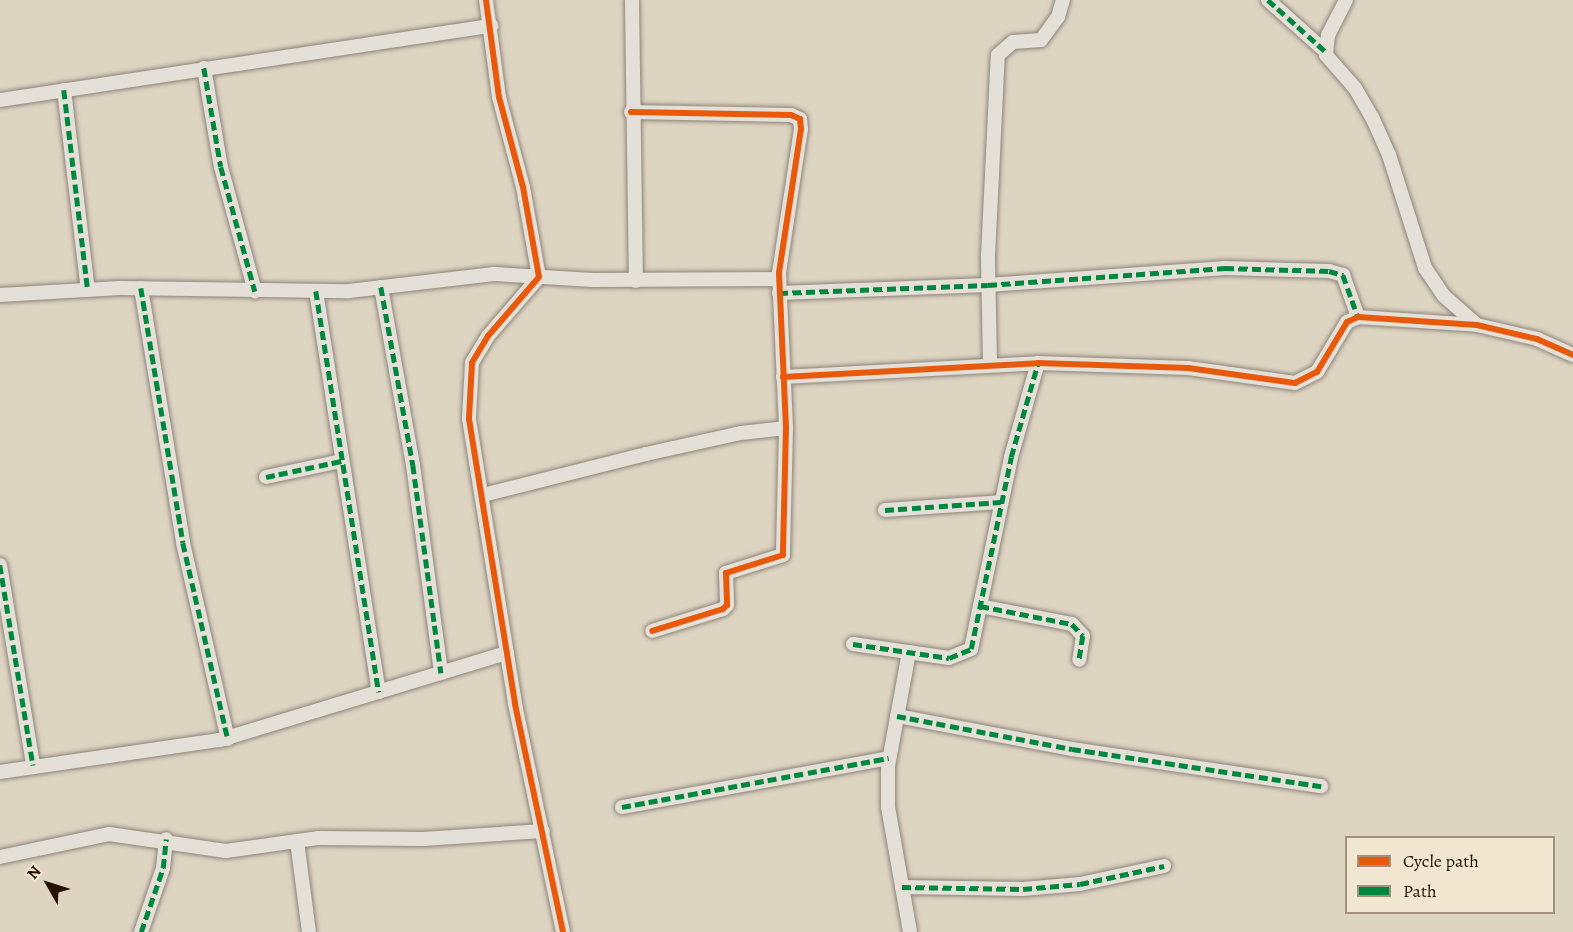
<!DOCTYPE html>
<style>
body{margin:0}
#map{position:relative;width:1573px;height:932px;overflow:hidden;background:#ded4c2;font-family:Alegreya,serif}
div>[style]{position:absolute}
[style*='--x']{left:calc(var(--x)*1px);top:calc(var(--y)*1px);width:calc(var(--w)*1px);rotate:calc(var(--a)*1deg)}
.roads{filter:drop-shadow(0 0 2px #8d8579) drop-shadow(0 0 2px #8d8579)}
.street>*{height:14px;margin:-7px;padding:0 7px;transform-origin:7px;border-radius:7px;background:#e5e0d7}
.quiet>*{height:4.5px;margin-top:-2.25px;transform-origin:0;background:repeating-linear-gradient(90deg,#00873e 0 9px,transparent 0 13.5px)}
.cycleway>*{height:6px;margin:-3px;padding:0 3px;transform-origin:3px;border-radius:3px;background:#e8590c}
span{translate:-50% -50%;white-space:nowrap;text-align:center;line-height:1.15;-webkit-text-stroke:4.5px #f1e6d0;paint-order:stroke}
.legend{position:absolute;left:1345px;top:836px;width:210px;height:78px;box-sizing:border-box;background:#f1e6d0;border:2px solid #a1917e;margin:0;padding:8px 10px;list-style:none;font-size:18px;color:#281203}
.legend li{display:flex;align-items:center;gap:12px;height:30px}
.legend b{width:30px;border:2px solid #a1917e}
.north{position:absolute;left:18px;top:854px;width:60px;height:60px;-webkit-text-stroke:4px #f1e6d0;paint-order:stroke;rotate:309deg;font-size:16px;font-weight:700;line-height:24px;text-align:center;color:#281203}
.north::after{content:'';display:block;margin:auto;width:21px;height:27px;background:#281203;clip-path:polygon(50% 0,100% 100%,50% 72%,0 100%)}
</style>
<div id="map">
<div class="roads">
<div class="street">
<i style="--x:486;--y:0;--w:98;--a:82.4"></i>
<i style="--x:499;--y:97;--w:93;--a:75.1"></i>
<i style="--x:523;--y:187;--w:91;--a:79.9"></i>
<i style="--x:539;--y:277;--w:78;--a:130.8"></i>
<i style="--x:488;--y:336;--w:31;--a:121"></i>
<i style="--x:472;--y:363;--w:56;--a:93.1"></i>
<i style="--x:469;--y:419;--w:289;--a:80.8"></i>
<i style="--x:515;--y:704;--w:233;--a:78.1"></i>
<i style="--x:632;--y:0;--w:281;--a:89.2"></i>
<i style="--x:1268;--y:0;--w:76;--a:41.8"></i>
<i style="--x:1346;--y:0;--w:39;--a:117"></i>
<i style="--x:1328;--y:35;--w:20;--a:96"></i>
<i style="--x:1326;--y:55;--w:44;--a:48.7"></i>
<i style="--x:1355;--y:88;--w:34;--a:60"></i>
<i style="--x:1372;--y:117;--w:42;--a:65.9"></i>
<i style="--x:1389;--y:155;--w:119;--a:72.3"></i>
<i style="--x:1425;--y:268;--w:34;--a:56"></i>
<i style="--x:1444;--y:296;--w:44;--a:41.3"></i>
<i style="--x:204;--y:68;--w:100;--a:80.3"></i>
<i style="--x:221;--y:167;--w:129;--a:74.7"></i>
<i style="--x:64;--y:90;--w:201;--a:83.2"></i>
<i style="--x:0;--y:100;--w:497;--a:-8.6"></i>
<i style="--x:631;--y:112;--w:160;--a:1.1"></i>
<i style="--x:791;--y:115;--w:10;--a:24"></i>
<i style="--x:800;--y:119;--w:10;--a:84"></i>
<i style="--x:801;--y:129;--w:146;--a:98.7"></i>
<i style="--x:779;--y:273;--w:155;--a:87.4"></i>
<i style="--x:786;--y:428;--w:127;--a:91.4"></i>
<i style="--x:783;--y:555;--w:60;--a:162.5"></i>
<i style="--x:726;--y:573;--w:32;--a:88"></i>
<i style="--x:727;--y:605;--w:6;--a:135"></i>
<i style="--x:723;--y:609;--w:74;--a:162.8"></i>
<i style="--x:381;--y:287;--w:181;--a:79.8"></i>
<i style="--x:413;--y:465;--w:210;--a:82.3"></i>
<i style="--x:141;--y:288;--w:258;--a:80.6"></i>
<i style="--x:183;--y:543;--w:201;--a:77.1"></i>
<i style="--x:316;--y:291;--w:406;--a:81.1"></i>
<i style="--x:779;--y:293;--w:209;--a:-2.2"></i>
<i style="--x:988;--y:285;--w:238;--a:-4.1"></i>
<i style="--x:1225;--y:268;--w:104;--a:1.7"></i>
<i style="--x:1329;--y:271;--w:15;--a:16"></i>
<i style="--x:1343;--y:275;--w:45;--a:70.3"></i>
<i style="--x:0;--y:295;--w:120;--a:-3.3"></i>
<i style="--x:120;--y:288;--w:229;--a:0.8"></i>
<i style="--x:349;--y:291;--w:146;--a:-6.7"></i>
<i style="--x:494;--y:274;--w:99;--a:3.5"></i>
<i style="--x:593;--y:280;--w:186;--a:-0.3"></i>
<i style="--x:990;--y:364;--w:108;--a:-91.1"></i>
<i style="--x:988;--y:256;--w:201;--a:-87.2"></i>
<i style="--x:998;--y:55;--w:20;--a:-41"></i>
<i style="--x:1013;--y:42;--w:28;--a:-4"></i>
<i style="--x:1041;--y:40;--w:29;--a:-54"></i>
<i style="--x:1058;--y:17;--w:18;--a:-74"></i>
<i style="--x:783;--y:377;--w:255;--a:-3.1"></i>
<i style="--x:1038;--y:363;--w:150;--a:1.9"></i>
<i style="--x:1188;--y:368;--w:108;--a:8"></i>
<i style="--x:1295;--y:383;--w:25;--a:-27"></i>
<i style="--x:1317;--y:372;--w:58;--a:-59"></i>
<i style="--x:1347;--y:322;--w:12;--a:-24"></i>
<i style="--x:1358;--y:317;--w:119;--a:3.8"></i>
<i style="--x:1477;--y:325;--w:62;--a:13.1"></i>
<i style="--x:1537;--y:339;--w:39;--a:24"></i>
<i style="--x:266;--y:477;--w:77;--a:-12"></i>
<i style="--x:483;--y:495;--w:168;--a:-14.1"></i>
<i style="--x:646;--y:454;--w:97;--a:-12.5"></i>
<i style="--x:741;--y:433;--w:45;--a:-6.3"></i>
<i style="--x:885;--y:510;--w:116;--a:-3.9"></i>
<i style="--x:0;--y:565;--w:203;--a:80.6"></i>
<i style="--x:980;--y:606;--w:94;--a:11.1"></i>
<i style="--x:1072;--y:624;--w:16;--a:47"></i>
<i style="--x:1083;--y:636;--w:24;--a:99"></i>
<i style="--x:853;--y:644;--w:97;--a:8.3"></i>
<i style="--x:949;--y:658;--w:24;--a:-22"></i>
<i style="--x:971;--y:649;--w:196;--a:-78.2"></i>
<i style="--x:1011;--y:457;--w:98;--a:-74"></i>
<i style="--x:909;--y:652;--w:116;--a:100.4"></i>
<i style="--x:888;--y:766;--w:41;--a:90"></i>
<i style="--x:888;--y:807;--w:127;--a:80"></i>
<i style="--x:897;--y:716;--w:178;--a:10.7"></i>
<i style="--x:1072;--y:749;--w:252;--a:8.5"></i>
<i style="--x:0;--y:772;--w:222;--a:-8.3"></i>
<i style="--x:220;--y:740;--w:300;--a:-16.9"></i>
<i style="--x:622;--y:807;--w:271;--a:-10.4"></i>
<i style="--x:297;--y:841;--w:92;--a:82.5"></i>
<i style="--x:0;--y:857;--w:111;--a:-11.9"></i>
<i style="--x:109;--y:834;--w:118;--a:8.3"></i>
<i style="--x:226;--y:851;--w:94;--a:-8"></i>
<i style="--x:319;--y:838;--w:104;--a:0.6"></i>
<i style="--x:423;--y:839;--w:120;--a:-3.8"></i>
<i style="--x:902;--y:887;--w:121;--a:0.9"></i>
<i style="--x:1023;--y:889;--w:57;--a:-5"></i>
<i style="--x:1080;--y:884;--w:86;--a:-12.1"></i>
<i style="--x:141;--y:932;--w:68;--a:-71"></i>
<i style="--x:163;--y:868;--w:29;--a:-84"></i>
</div>
</div>
<div class="quiet">
<i style="--x:1268;--y:0;--w:76;--a:41.8"></i>
<i style="--x:204;--y:68;--w:100;--a:80.3"></i>
<i style="--x:221;--y:167;--w:129;--a:74.7"></i>
<i style="--x:64;--y:90;--w:201;--a:83.2"></i>
<i style="--x:381;--y:287;--w:181;--a:79.8"></i>
<i style="--x:413;--y:465;--w:210;--a:82.3"></i>
<i style="--x:141;--y:288;--w:258;--a:80.6"></i>
<i style="--x:183;--y:543;--w:201;--a:77.1"></i>
<i style="--x:316;--y:291;--w:406;--a:81.1"></i>
<i style="--x:779;--y:293;--w:209;--a:-2.2"></i>
<i style="--x:988;--y:285;--w:238;--a:-4.1"></i>
<i style="--x:1225;--y:268;--w:104;--a:1.7"></i>
<i style="--x:1329;--y:271;--w:15;--a:16"></i>
<i style="--x:1343;--y:275;--w:45;--a:70.3"></i>
<i style="--x:266;--y:477;--w:77;--a:-12"></i>
<i style="--x:885;--y:510;--w:116;--a:-3.9"></i>
<i style="--x:0;--y:565;--w:203;--a:80.6"></i>
<i style="--x:980;--y:606;--w:94;--a:11.1"></i>
<i style="--x:1072;--y:624;--w:16;--a:47"></i>
<i style="--x:1083;--y:636;--w:24;--a:99"></i>
<i style="--x:853;--y:644;--w:97;--a:8.3"></i>
<i style="--x:949;--y:658;--w:24;--a:-22"></i>
<i style="--x:971;--y:649;--w:196;--a:-78.2"></i>
<i style="--x:1011;--y:457;--w:98;--a:-74"></i>
<i style="--x:897;--y:716;--w:178;--a:10.7"></i>
<i style="--x:1072;--y:749;--w:252;--a:8.5"></i>
<i style="--x:622;--y:807;--w:271;--a:-10.4"></i>
<i style="--x:902;--y:887;--w:121;--a:0.9"></i>
<i style="--x:1023;--y:889;--w:57;--a:-5"></i>
<i style="--x:1080;--y:884;--w:86;--a:-12.1"></i>
<i style="--x:141;--y:932;--w:68;--a:-71"></i>
<i style="--x:163;--y:868;--w:29;--a:-84"></i>
</div>
<div class="cycleway">
<i style="--x:486;--y:0;--w:98;--a:82.4"></i>
<i style="--x:499;--y:97;--w:93;--a:75.1"></i>
<i style="--x:523;--y:187;--w:91;--a:79.9"></i>
<i style="--x:539;--y:277;--w:78;--a:130.8"></i>
<i style="--x:488;--y:336;--w:31;--a:121"></i>
<i style="--x:472;--y:363;--w:56;--a:93.1"></i>
<i style="--x:469;--y:419;--w:289;--a:80.8"></i>
<i style="--x:515;--y:704;--w:233;--a:78.1"></i>
<i style="--x:631;--y:112;--w:160;--a:1.1"></i>
<i style="--x:791;--y:115;--w:10;--a:24"></i>
<i style="--x:800;--y:119;--w:10;--a:84"></i>
<i style="--x:801;--y:129;--w:146;--a:98.7"></i>
<i style="--x:779;--y:273;--w:155;--a:87.4"></i>
<i style="--x:786;--y:428;--w:127;--a:91.4"></i>
<i style="--x:783;--y:555;--w:60;--a:162.5"></i>
<i style="--x:726;--y:573;--w:32;--a:88"></i>
<i style="--x:727;--y:605;--w:6;--a:135"></i>
<i style="--x:723;--y:609;--w:74;--a:162.8"></i>
<i style="--x:783;--y:377;--w:255;--a:-3.1"></i>
<i style="--x:1038;--y:363;--w:150;--a:1.9"></i>
<i style="--x:1188;--y:368;--w:108;--a:8"></i>
<i style="--x:1295;--y:383;--w:25;--a:-27"></i>
<i style="--x:1317;--y:372;--w:58;--a:-59"></i>
<i style="--x:1347;--y:322;--w:12;--a:-24"></i>
<i style="--x:1358;--y:317;--w:119;--a:3.8"></i>
<i style="--x:1477;--y:325;--w:62;--a:13.1"></i>
<i style="--x:1537;--y:339;--w:39;--a:24"></i>
</div>
<ul class="legend">
<li><b style="height:8px;background:#e8590c"></b>Cycle path</li>
<li><b style="height:8px;background:#00873e"></b>Path</li>
</ul>
<div class="north">N</div>
</div>
